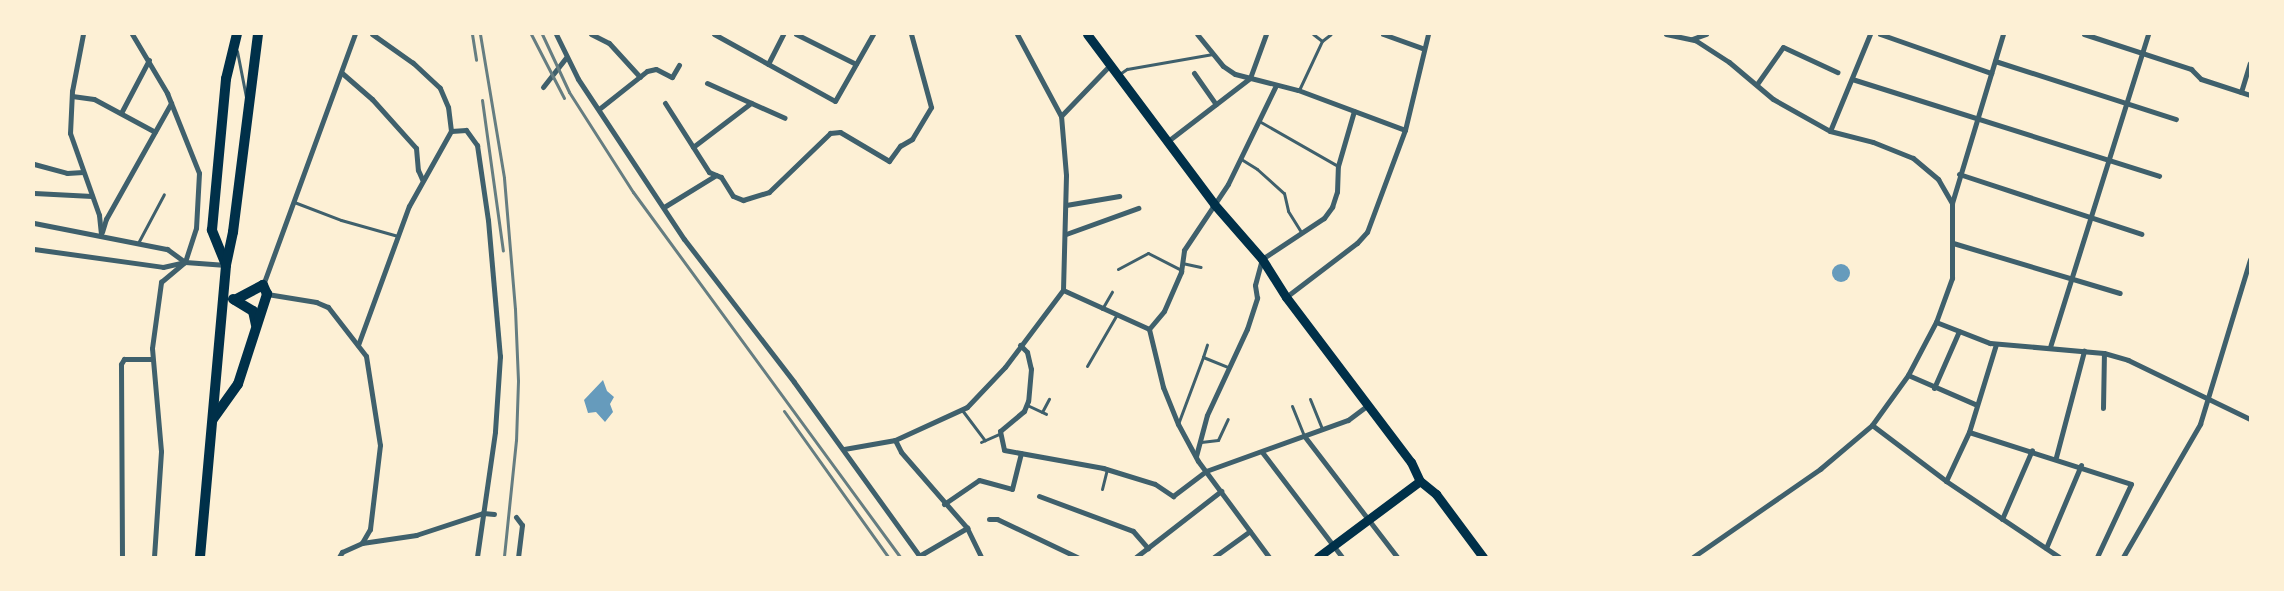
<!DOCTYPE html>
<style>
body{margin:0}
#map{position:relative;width:2284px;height:591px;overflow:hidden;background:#fdf0d5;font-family:"Exo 2",sans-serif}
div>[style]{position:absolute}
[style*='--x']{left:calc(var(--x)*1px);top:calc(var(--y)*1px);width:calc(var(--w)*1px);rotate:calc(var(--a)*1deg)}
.water>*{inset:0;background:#669bbc}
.round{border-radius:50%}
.service>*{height:3px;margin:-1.5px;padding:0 1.5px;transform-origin:1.5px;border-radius:1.5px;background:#3f606c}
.minor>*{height:5px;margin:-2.5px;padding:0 2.5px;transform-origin:2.5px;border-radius:2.5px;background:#3f606c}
.secondary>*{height:9px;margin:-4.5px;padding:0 4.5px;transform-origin:4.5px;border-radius:4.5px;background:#003049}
.primary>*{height:10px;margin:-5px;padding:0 5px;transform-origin:5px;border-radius:5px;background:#003049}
.rail>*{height:3px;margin:-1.5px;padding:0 1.5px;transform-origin:1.5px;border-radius:1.5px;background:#657d81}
span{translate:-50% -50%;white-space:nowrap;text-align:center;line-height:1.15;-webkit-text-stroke:4px #fdf0d5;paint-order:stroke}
.frame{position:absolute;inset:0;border:35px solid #fdf0d5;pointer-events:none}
</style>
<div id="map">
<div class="water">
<i class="round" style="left:1832px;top:264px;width:18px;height:18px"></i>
<i style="clip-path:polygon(603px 380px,607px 391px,614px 397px,610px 404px,613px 412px,605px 422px,596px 412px,588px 413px,584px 400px)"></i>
</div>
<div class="service">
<i style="--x:1313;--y:34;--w:11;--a:38"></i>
<i style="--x:237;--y:51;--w:47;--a:78.9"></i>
<i style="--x:1118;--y:75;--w:11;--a:-34"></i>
<i style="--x:1127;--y:69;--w:87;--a:-9.9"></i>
<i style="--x:1299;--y:90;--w:54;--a:-64.9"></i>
<i style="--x:1322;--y:41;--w:11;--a:-38"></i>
<i style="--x:1259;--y:121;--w:91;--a:29.7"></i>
<i style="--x:1241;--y:159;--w:19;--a:32"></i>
<i style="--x:1257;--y:169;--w:36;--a:42"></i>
<i style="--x:1284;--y:193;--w:18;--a:77"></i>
<i style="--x:1288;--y:211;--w:25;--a:58"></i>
<i style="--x:294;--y:202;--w:50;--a:21"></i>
<i style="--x:341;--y:220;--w:59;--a:15.7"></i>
<i style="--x:138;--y:243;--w:55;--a:-62"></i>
<i style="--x:1182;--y:263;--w:19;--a:12"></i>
<i style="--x:1118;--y:269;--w:34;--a:-28"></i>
<i style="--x:1148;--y:253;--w:37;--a:27"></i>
<i style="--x:1102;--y:309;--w:20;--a:-60"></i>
<i style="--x:1203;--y:357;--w:13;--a:-72"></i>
<i style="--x:1087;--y:366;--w:58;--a:-59.9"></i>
<i style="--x:1310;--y:399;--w:32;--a:68"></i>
<i style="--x:1027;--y:405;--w:21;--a:25"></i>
<i style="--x:1292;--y:406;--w:31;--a:68"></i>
<i style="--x:962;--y:410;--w:38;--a:53"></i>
<i style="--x:1042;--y:412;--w:15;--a:-62"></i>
<i style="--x:1178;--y:424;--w:72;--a:-69.5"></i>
<i style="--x:1203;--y:357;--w:27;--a:22"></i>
<i style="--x:981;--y:442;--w:20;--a:-24"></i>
<i style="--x:1201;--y:442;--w:17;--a:-7"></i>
<i style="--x:1218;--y:440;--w:23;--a:-65"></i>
<i style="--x:1102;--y:489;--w:21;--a:-76"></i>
</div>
<div class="minor">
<i style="--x:83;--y:34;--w:58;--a:100.9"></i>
<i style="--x:72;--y:91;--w:42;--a:92.7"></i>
<i style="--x:70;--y:133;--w:87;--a:70.5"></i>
<i style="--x:99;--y:215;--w:20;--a:84"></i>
<i style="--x:132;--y:34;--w:69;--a:59.3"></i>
<i style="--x:167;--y:93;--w:86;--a:68.2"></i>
<i style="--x:199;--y:173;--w:55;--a:93.1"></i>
<i style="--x:196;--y:228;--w:36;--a:108"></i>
<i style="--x:556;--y:34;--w:50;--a:63.9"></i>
<i style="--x:578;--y:79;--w:192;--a:56.5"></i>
<i style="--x:684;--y:239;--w:180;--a:52.4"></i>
<i style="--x:794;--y:382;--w:216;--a:54.2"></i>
<i style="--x:591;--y:34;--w:20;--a:27"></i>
<i style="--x:609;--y:43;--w:46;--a:47.6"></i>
<i style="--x:714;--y:34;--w:138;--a:29"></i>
<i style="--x:835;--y:101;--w:77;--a:-60.4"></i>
<i style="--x:796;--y:34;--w:67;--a:26.6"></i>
<i style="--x:1017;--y:34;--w:93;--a:61.8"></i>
<i style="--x:1197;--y:34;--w:41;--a:50.9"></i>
<i style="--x:1223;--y:66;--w:14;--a:34"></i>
<i style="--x:1235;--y:74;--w:65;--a:14.3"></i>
<i style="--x:1298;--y:90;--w:114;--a:20.5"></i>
<i style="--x:1383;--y:34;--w:41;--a:19.7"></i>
<i style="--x:1666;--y:34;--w:30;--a:12"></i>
<i style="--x:1695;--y:40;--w:40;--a:32.9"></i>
<i style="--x:1729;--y:62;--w:57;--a:40.1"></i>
<i style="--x:1773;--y:99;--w:65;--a:29.3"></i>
<i style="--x:1830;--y:131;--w:44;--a:14.3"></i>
<i style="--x:1873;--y:142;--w:43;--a:21.8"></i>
<i style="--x:1913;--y:158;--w:33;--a:40"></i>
<i style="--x:1938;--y:179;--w:28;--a:60"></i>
<i style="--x:1880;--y:34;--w:118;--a:19.4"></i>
<i style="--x:2084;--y:34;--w:113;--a:18.1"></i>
<i style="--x:2191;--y:69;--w:14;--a:45"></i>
<i style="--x:2201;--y:79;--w:52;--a:18.1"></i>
<i style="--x:1692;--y:39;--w:15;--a:-20"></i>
<i style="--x:1995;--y:61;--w:190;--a:17.8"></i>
<i style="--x:768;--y:64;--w:34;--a:-63"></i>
<i style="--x:342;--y:73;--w:40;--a:41"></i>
<i style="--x:372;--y:99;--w:66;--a:48.1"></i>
<i style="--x:416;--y:148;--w:22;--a:85"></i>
<i style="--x:418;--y:170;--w:10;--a:66"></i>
<i style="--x:1194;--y:73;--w:38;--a:55"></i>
<i style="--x:1852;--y:79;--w:322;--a:17.5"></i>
<i style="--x:707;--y:83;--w:85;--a:24.2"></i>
<i style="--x:1757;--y:84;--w:45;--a:-54.9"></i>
<i style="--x:1783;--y:47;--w:60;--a:24.8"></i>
<i style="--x:543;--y:87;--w:37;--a:-52"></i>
<i style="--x:2241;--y:92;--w:30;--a:-73"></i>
<i style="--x:72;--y:96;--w:22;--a:8"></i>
<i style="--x:94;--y:99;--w:69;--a:28.4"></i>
<i style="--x:665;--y:103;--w:82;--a:57.5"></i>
<i style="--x:709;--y:172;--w:13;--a:23"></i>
<i style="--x:721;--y:177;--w:22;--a:58"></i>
<i style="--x:733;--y:196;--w:11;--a:22"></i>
<i style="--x:743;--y:200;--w:27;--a:-17"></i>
<i style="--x:769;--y:192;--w:85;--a:-44"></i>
<i style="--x:830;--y:133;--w:10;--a:-6"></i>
<i style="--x:840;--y:132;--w:57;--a:30.6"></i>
<i style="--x:889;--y:161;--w:19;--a:-54"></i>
<i style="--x:900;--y:146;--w:14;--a:-30"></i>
<i style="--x:912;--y:139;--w:37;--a:-59"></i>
<i style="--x:931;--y:107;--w:76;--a:-105.3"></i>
<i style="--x:599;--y:109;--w:61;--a:-38.4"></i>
<i style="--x:647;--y:71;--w:9;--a:-13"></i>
<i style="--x:656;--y:69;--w:18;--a:27"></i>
<i style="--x:672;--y:77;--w:14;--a:-60"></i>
<i style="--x:121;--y:113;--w:60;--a:-62.2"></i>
<i style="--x:451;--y:131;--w:15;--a:-4"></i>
<i style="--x:466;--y:130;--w:19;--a:54"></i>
<i style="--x:477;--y:145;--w:76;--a:81.7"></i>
<i style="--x:488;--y:220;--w:137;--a:85"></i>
<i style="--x:500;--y:356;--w:76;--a:93.8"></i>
<i style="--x:495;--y:432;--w:126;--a:98.2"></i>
<i style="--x:1830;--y:131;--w:105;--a:-67.6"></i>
<i style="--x:1168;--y:141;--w:103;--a:-37.5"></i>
<i style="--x:1250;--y:78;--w:47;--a:-70"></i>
<i style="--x:693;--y:147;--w:73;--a:-37.2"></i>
<i style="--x:34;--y:164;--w:34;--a:15"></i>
<i style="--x:67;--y:173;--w:16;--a:-4"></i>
<i style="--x:1959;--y:174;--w:192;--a:18.2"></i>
<i style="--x:34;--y:193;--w:58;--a:3"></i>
<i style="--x:1066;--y:205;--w:54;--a:-9.6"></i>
<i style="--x:664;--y:207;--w:61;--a:-31.6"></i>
<i style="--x:34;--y:223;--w:136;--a:11.1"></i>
<i style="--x:167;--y:249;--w:22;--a:36"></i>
<i style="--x:102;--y:232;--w:14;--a:-73"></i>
<i style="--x:106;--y:219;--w:133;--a:-60.7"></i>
<i style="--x:1066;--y:234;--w:77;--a:-19.9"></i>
<i style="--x:1953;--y:243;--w:174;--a:16.7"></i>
<i style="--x:34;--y:249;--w:130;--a:7.9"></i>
<i style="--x:163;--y:267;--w:23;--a:-13"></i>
<i style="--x:185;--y:262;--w:41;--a:4.2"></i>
<i style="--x:263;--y:285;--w:267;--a:-69.9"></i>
<i style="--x:1063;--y:290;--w:94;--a:24.4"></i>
<i style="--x:1149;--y:329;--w:60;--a:76.4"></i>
<i style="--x:1163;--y:387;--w:40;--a:68"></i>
<i style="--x:1178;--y:424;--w:42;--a:61.6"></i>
<i style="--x:1198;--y:461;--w:119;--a:53.5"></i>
<i style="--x:267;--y:294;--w:50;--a:9.3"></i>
<i style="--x:316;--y:302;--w:13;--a:23"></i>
<i style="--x:328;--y:307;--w:62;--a:52.2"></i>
<i style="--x:366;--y:356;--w:90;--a:81.1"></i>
<i style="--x:380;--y:445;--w:85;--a:96.8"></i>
<i style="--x:370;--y:529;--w:16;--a:120"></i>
<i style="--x:1286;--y:297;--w:89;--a:-37.3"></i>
<i style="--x:1357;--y:243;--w:15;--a:-48"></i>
<i style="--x:1367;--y:232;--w:109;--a:-69.6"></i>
<i style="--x:1405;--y:130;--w:99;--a:-76.5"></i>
<i style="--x:1936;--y:322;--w:58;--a:21.3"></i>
<i style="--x:1990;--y:343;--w:114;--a:5"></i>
<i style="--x:2104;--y:353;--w:25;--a:16"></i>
<i style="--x:2128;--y:360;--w:136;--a:25.8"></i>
<i style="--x:1149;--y:329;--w:23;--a:-50"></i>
<i style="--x:1164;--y:311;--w:43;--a:-66.4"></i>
<i style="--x:1181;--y:272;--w:22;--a:-82"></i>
<i style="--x:1184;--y:250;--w:79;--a:-56.3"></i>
<i style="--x:1228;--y:184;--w:110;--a:-64.1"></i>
<i style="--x:358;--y:345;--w:148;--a:-69.9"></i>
<i style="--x:409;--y:206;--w:86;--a:-60.8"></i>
<i style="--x:451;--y:131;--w:24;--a:-97"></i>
<i style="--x:448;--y:107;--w:21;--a:-113"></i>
<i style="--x:440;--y:88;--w:37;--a:-137"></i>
<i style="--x:413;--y:63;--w:50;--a:-144.7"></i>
<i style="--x:1020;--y:345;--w:10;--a:45"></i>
<i style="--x:1027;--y:352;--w:17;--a:77"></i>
<i style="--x:1031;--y:369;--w:32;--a:95"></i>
<i style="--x:1028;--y:401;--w:11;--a:112"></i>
<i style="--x:1024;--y:411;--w:31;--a:140"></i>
<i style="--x:1000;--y:431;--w:19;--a:78"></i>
<i style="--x:1004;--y:450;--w:101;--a:10.3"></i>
<i style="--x:1103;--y:468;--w:54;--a:17.1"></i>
<i style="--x:1155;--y:484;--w:22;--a:34"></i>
<i style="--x:1173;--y:496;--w:41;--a:-37.1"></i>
<i style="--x:1206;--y:471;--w:151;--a:-19.8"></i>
<i style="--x:1348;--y:420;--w:25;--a:-37"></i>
<i style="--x:2050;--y:347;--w:328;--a:-72.6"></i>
<i style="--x:1908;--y:375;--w:75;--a:23.5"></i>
<i style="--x:1934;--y:388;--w:62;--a:-66.3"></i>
<i style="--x:2103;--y:408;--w:55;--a:-89"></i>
<i style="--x:1872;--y:425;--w:93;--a:37.1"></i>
<i style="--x:1946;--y:481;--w:136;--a:33.9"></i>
<i style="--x:1969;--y:432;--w:170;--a:17.8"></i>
<i style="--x:2131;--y:484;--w:81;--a:115"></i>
<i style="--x:1305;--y:437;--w:151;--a:52.5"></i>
<i style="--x:895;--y:440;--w:13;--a:63"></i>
<i style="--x:901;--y:452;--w:101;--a:49"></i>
<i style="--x:967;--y:528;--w:32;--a:64"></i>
<i style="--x:844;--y:449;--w:52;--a:-10"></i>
<i style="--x:895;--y:440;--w:79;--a:-24.6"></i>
<i style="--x:967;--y:407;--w:55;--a:-46.5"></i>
<i style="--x:1005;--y:367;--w:96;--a:-53"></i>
<i style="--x:1063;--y:290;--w:115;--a:-88.5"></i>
<i style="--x:1066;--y:175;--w:59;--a:-94.8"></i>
<i style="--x:1061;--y:116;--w:71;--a:-46.1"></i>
<i style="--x:1262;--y:452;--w:132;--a:52.7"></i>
<i style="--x:1196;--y:456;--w:42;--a:-75"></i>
<i style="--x:1207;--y:415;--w:95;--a:-65.1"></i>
<i style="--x:1247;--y:329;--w:33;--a:-72"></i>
<i style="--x:1257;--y:298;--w:13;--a:-99"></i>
<i style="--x:1255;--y:285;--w:27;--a:-75"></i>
<i style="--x:1262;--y:259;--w:74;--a:-33.5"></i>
<i style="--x:1324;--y:218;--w:14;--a:-54"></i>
<i style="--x:1332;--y:207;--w:16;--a:-72"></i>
<i style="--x:1337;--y:192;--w:26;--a:-88"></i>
<i style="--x:1338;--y:166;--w:57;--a:-73.8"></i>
<i style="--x:2056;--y:457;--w:110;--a:-75.2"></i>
<i style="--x:1946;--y:481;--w:54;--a:-64.9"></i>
<i style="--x:1969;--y:432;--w:92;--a:-72.9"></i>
<i style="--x:1039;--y:496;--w:100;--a:20.4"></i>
<i style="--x:1133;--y:531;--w:23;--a:49"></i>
<i style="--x:944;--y:504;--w:42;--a:-34.4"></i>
<i style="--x:979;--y:480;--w:34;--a:15"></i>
<i style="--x:1012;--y:489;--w:37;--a:-76"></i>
<i style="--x:516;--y:517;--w:10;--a:53"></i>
<i style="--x:522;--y:525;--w:32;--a:97"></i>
<i style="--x:989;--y:519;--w:8;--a:0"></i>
<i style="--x:997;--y:519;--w:89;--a:25.4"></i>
<i style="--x:2002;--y:519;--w:75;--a:-66.5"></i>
<i style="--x:2046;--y:548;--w:90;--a:-67.1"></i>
<i style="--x:919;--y:556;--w:56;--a:-30.3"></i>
<i style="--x:122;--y:557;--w:193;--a:-90.3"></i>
<i style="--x:121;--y:364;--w:6;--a:-59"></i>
<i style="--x:124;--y:359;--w:27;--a:0"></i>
<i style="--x:154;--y:557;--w:106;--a:-86.2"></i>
<i style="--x:161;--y:451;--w:103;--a:-95"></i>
<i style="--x:152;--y:348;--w:67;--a:-82.2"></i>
<i style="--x:161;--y:282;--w:31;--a:-40"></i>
<i style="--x:339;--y:557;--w:6;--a:-59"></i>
<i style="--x:342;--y:552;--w:22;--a:-24"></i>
<i style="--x:362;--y:543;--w:55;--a:-8.4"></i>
<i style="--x:416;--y:535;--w:71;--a:-18.2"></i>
<i style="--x:483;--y:513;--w:11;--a:5"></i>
<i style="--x:1136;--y:557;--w:108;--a:-37.8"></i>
<i style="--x:1214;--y:557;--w:44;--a:-35.8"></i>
<i style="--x:1693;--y:557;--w:155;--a:-34.7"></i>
<i style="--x:1820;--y:469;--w:68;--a:-40.2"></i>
<i style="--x:1872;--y:425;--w:62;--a:-54.2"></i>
<i style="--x:1908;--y:375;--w:60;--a:-62.2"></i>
<i style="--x:1936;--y:322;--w:47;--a:-70"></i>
<i style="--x:1952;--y:278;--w:75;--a:-90"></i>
<i style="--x:1952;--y:203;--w:177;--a:-73.2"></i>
<i style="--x:2123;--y:557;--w:154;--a:-59.9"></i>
<i style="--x:2200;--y:424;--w:172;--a:-73.1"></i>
</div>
<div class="secondary">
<i style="--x:1087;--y:34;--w:212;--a:53.2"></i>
<i style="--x:1214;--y:204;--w:73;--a:48.9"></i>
<i style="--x:1262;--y:259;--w:45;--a:57.7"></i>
<i style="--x:1286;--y:297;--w:207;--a:52.9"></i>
<i style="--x:1411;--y:462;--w:21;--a:65"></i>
<i style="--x:1420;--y:481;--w:21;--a:39"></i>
<i style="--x:1436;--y:494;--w:79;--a:53.3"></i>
<i style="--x:1318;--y:557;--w:127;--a:-36.7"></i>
</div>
<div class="primary">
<i style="--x:226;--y:265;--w:38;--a:-112"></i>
<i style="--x:212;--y:230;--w:152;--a:-84.7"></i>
<i style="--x:226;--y:79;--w:46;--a:-76.3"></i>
<i style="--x:233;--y:299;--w:23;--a:31"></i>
<i style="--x:253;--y:311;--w:14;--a:78"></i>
<i style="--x:213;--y:419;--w:43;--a:-54.5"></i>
<i style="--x:238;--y:384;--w:95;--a:-72.1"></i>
<i style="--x:267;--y:294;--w:10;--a:-114"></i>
<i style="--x:263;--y:285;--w:32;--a:152"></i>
<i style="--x:200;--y:557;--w:293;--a:-84.9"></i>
<i style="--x:226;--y:265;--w:34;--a:-78"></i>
<i style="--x:233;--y:232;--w:200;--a:-82.8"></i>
</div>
<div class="rail">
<i style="--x:472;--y:34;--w:26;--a:81"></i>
<i style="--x:480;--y:34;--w:146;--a:80.5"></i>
<i style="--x:504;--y:178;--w:131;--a:85.2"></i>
<i style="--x:515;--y:309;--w:72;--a:87.6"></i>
<i style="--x:518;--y:381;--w:59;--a:91.9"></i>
<i style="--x:516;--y:440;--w:118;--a:95.9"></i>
<i style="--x:531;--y:34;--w:72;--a:62.7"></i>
<i style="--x:542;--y:34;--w:64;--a:65"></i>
<i style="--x:569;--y:92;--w:119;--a:57.4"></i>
<i style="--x:633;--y:192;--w:452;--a:53.8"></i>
<i style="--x:482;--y:100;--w:152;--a:82.1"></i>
<i style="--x:784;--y:411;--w:179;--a:54.5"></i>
</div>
<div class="frame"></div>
</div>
